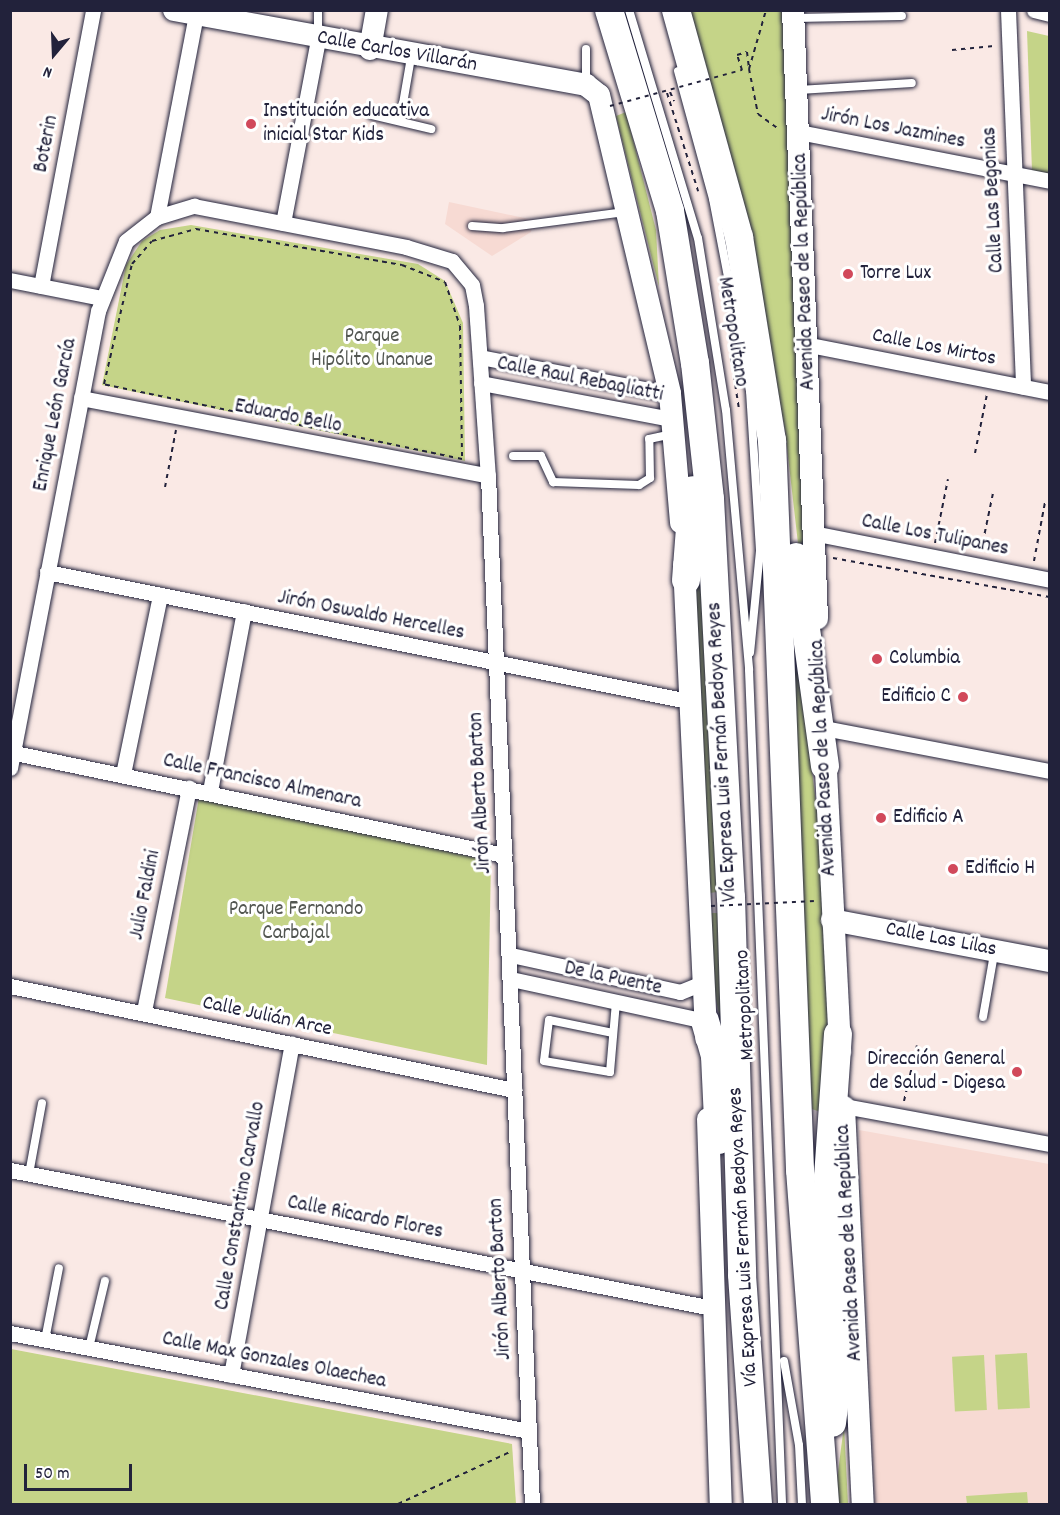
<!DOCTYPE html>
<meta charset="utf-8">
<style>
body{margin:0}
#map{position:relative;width:1060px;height:1515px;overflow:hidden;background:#fae9e5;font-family:Dekko,sans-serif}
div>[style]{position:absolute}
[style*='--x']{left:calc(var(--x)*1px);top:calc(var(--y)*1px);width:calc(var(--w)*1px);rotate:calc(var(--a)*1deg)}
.built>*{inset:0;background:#f7dad3}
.green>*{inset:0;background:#c5d488;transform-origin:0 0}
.path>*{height:2px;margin-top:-1px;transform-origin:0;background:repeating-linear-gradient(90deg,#22223b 0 4.5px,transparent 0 9px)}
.roads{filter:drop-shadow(0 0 2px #22223b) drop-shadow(0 0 2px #22223b)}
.lane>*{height:8px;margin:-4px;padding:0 4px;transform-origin:4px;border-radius:4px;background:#fff}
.street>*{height:15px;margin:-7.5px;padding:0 7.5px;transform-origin:7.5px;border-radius:7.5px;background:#fff}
.secondary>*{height:22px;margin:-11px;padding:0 11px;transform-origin:11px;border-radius:11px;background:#fff}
.highway>*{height:28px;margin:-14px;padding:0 14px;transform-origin:14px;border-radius:14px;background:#fff}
.path-bridge>*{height:2px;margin-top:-1px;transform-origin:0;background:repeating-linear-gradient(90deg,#22223b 0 4.5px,transparent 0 9px)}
.dots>*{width:16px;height:16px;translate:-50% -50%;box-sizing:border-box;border:3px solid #fff;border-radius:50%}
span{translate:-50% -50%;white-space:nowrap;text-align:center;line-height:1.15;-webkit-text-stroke:6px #fff;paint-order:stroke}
.street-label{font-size:21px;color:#22223b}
.poi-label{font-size:21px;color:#22223b}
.left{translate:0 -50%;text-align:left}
.right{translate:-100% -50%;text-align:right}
.park-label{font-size:21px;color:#535752}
.frame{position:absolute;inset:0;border:12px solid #22223b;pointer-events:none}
.north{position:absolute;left:24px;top:24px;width:60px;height:60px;-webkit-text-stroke:4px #fff;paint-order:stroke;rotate:199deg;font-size:16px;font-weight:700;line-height:24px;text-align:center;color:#22223b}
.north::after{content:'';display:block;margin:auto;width:21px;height:27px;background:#22223b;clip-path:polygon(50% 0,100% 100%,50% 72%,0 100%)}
.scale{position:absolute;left:24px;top:1464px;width:108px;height:27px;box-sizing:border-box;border:3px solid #22223b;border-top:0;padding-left:8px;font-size:18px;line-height:21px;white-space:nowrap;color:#22223b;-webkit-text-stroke:4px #fff;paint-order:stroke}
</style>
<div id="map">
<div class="built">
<i style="clip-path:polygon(449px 202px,534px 220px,531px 232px,492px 256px,445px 224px)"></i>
<i style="clip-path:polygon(859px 1130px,1049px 1164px,1049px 1504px,875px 1504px)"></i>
</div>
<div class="green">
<i style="clip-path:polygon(688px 11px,782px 11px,811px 657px,785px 430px,734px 169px)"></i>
<i style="clip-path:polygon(1027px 31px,1049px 36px,1049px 175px,1032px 171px)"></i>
<i style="clip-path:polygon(626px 112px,656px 230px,659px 287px,616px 116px)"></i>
<i style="clip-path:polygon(191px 225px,418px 264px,445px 281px,463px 323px,465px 461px,102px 385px,126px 265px,142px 241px,160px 230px)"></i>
<i style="clip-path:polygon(706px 543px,717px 892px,702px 894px,690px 610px)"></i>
<i style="clip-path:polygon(793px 665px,800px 675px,819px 827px,828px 1019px,823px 1113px,812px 1109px)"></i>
<i style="clip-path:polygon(199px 797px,491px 861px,487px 1065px,165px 998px)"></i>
<i style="clip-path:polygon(707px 913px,720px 913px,723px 1033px,711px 976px)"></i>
<i style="clip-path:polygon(11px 1349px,512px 1444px,516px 1504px,11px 1504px)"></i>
<i style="left:1027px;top:1353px;width:55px;height:32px;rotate:87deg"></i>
<i style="left:984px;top:1355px;width:55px;height:32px;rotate:87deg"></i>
<i style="clip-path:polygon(844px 1425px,848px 1504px,834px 1504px)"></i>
<i style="clip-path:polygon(1027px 1492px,1028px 1504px,967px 1504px,966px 1496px)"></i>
</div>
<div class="path">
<i style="--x:952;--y:50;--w:42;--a:-5.4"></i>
<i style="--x:749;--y:69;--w:46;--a:78.7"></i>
<i style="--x:758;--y:114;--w:26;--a:36"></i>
<i style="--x:742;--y:70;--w:16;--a:-108"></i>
<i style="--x:737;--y:55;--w:10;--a:-17"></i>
<i style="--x:747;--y:52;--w:17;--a:83"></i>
<i style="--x:749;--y:69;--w:61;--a:-73.9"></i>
<i style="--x:670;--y:92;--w:10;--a:66"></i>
<i style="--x:667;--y:93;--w:103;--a:72.4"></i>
<i style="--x:196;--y:229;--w:209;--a:9.9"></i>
<i style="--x:402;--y:265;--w:46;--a:21.6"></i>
<i style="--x:445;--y:282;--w:46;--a:71.2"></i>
<i style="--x:460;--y:326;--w:133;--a:89.1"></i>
<i style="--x:462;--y:459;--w:366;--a:-168.2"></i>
<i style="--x:104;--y:384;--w:123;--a:-76.9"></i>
<i style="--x:132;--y:264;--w:30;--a:-49"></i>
<i style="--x:152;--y:241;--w:46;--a:-15.3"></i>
<i style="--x:731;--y:358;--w:52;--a:81.1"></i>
<i style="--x:975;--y:453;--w:60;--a:-78.5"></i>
<i style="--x:165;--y:487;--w:58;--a:-79.1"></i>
<i style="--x:935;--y:543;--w:65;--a:-78.5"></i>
<i style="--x:981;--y:551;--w:59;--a:-78.3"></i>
<i style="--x:833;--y:558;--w:220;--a:10.2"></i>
<i style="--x:1034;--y:561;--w:60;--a:-79.4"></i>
<i style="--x:904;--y:1101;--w:57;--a:-76.9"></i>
<i style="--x:398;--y:1504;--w:123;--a:-24.9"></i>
</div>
<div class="roads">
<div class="lane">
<i style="--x:629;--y:10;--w:238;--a:73.2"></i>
<i style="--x:698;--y:238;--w:174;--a:80.8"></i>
<i style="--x:726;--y:410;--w:261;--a:84.9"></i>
<i style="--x:749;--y:670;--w:835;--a:87.73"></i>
<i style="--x:795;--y:18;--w:107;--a:-1.1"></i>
<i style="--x:318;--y:33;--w:23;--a:-90"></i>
<i style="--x:678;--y:71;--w:133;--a:74.7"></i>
<i style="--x:713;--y:199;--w:196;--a:79.1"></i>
<i style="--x:750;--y:391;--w:160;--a:86.4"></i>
<i style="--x:760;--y:551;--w:102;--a:95.6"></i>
<i style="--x:586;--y:84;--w:35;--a:-90"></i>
<i style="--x:799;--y:90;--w:113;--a:-3.5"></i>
<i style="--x:372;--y:115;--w:61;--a:13.3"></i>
<i style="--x:400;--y:121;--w:65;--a:-80.2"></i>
<i style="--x:472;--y:226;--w:31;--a:4"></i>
<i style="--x:503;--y:228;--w:123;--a:-7.5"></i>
<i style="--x:513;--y:456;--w:28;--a:0"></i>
<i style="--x:541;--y:456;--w:29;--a:65"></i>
<i style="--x:553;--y:482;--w:86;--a:2"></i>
<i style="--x:639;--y:485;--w:13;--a:-32"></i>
<i style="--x:650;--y:478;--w:39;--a:-91"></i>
<i style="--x:649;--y:439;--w:24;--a:-12"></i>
<i style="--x:983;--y:1017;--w:64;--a:-80.1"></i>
<i style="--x:613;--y:1033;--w:65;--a:-168.5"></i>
<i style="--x:549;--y:1020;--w:41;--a:97"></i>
<i style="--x:544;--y:1061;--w:67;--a:9.5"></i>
<i style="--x:610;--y:1072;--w:70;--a:-85.1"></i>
<i style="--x:29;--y:1174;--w:72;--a:-79.6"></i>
<i style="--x:45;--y:1340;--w:73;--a:-79"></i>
<i style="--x:89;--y:1348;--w:69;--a:-76.6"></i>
<i style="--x:784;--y:1361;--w:85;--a:79.9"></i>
<i style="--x:799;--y:1445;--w:59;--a:87.1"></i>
</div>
<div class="street">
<i style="--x:1008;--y:10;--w:377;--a:87.7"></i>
<i style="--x:1034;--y:10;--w:16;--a:14"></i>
<i style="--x:799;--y:132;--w:256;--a:11"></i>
<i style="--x:157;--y:217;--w:206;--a:-79.1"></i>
<i style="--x:283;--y:223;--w:187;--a:-79.2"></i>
<i style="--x:10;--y:280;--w:94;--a:11.1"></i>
<i style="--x:41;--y:286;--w:281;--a:-79.3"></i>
<i style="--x:810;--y:345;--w:245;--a:11.1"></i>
<i style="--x:480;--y:357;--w:194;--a:11"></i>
<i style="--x:481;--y:383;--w:194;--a:10.7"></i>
<i style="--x:81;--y:398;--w:414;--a:10.8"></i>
<i style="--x:813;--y:533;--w:242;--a:11.2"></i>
<i style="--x:47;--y:572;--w:654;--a:11.38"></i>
<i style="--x:824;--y:728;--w:230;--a:10.8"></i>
<i style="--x:10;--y:752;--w:505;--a:11.78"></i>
<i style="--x:10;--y:768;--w:465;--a:-79.1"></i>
<i style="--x:98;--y:311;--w:75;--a:-68.2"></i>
<i style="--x:126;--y:241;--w:39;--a:-38"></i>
<i style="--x:157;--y:217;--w:39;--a:-17"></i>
<i style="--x:194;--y:206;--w:216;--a:10.9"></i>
<i style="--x:406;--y:247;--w:48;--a:16.9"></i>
<i style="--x:452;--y:261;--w:31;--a:50"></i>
<i style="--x:472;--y:285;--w:21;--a:79"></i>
<i style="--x:476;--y:306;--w:170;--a:86"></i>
<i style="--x:488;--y:476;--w:1029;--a:87.55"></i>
<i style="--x:123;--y:774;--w:183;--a:-78.3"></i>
<i style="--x:210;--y:791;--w:183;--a:-79.3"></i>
<i style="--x:511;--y:955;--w:173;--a:12.3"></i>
<i style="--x:680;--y:992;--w:24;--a:-22"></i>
<i style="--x:511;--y:979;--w:198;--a:12.2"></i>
<i style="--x:10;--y:986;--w:515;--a:11.66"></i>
<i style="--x:144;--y:1011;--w:228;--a:-78.6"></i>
<i style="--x:844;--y:1106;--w:209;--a:10.5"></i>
<i style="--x:10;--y:1170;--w:715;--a:11.12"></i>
<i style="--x:10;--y:1333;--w:528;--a:10.69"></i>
<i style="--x:231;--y:1375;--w:337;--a:-79.6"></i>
</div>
<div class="secondary">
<i style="--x:174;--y:10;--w:419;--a:10.3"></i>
<i style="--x:586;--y:85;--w:16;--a:38"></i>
<i style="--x:599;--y:95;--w:307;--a:76.6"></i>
<i style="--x:670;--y:394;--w:129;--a:85.1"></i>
<i style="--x:793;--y:10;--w:609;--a:87.74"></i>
<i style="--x:370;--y:49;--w:40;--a:-80"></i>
<i style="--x:684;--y:565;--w:474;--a:87.3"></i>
<i style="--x:825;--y:751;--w:300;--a:87.1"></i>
<i style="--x:832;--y:920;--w:222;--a:10.7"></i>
<i style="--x:844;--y:1107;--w:397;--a:87.3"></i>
<i style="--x:708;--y:1119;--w:385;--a:88.1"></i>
</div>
<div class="highway">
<i style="--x:609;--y:10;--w:210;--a:73.1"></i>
<i style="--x:670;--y:211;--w:154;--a:80.7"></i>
<i style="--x:695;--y:363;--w:137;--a:83.7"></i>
<i style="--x:710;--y:499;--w:399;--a:87"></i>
<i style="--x:731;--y:897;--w:378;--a:88.3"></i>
<i style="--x:742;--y:1275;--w:230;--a:86"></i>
<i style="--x:676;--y:10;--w:236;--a:74.5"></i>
<i style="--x:739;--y:237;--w:206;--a:80.8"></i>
<i style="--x:772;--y:440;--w:731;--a:87.8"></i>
<i style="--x:800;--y:1170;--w:335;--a:85.7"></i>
<i style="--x:796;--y:557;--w:211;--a:82.1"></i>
<i style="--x:686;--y:580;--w:90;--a:-85.6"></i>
<i style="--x:705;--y:1021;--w:36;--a:74"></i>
<i style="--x:715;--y:1056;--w:84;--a:87.3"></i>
<i style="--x:832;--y:1423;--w:38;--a:-83"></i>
<i style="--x:837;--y:1385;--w:208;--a:-92.5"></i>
<i style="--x:828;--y:1177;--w:143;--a:-86"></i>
</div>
</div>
<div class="path-bridge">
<i style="--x:610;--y:106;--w:137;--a:-15.3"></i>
<i style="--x:711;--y:906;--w:104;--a:-2.8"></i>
</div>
<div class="dots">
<i style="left:251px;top:124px;background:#d1495b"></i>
<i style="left:848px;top:274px;background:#d1495b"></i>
<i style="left:877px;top:659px;background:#d1495b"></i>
<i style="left:963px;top:697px;background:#d1495b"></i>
<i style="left:881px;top:818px;background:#d1495b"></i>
<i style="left:953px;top:869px;background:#d1495b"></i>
<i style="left:1017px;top:1072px;background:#d1495b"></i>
</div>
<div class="street-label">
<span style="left:397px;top:52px;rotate:10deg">Calle Carlos Villarán</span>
<span style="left:893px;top:129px;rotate:11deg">Jirón Los Jazmines</span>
<span style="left:47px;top:144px;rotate:-79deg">Boterin</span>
<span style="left:994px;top:200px;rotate:-93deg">Calle Las Begonias</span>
<span style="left:805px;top:272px;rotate:-92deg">Avenida Paseo de la República</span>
<span style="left:732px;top:332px;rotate:81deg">Metropolitano</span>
<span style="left:934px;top:348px;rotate:11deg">Calle Los Mirtos</span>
<span style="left:580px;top:380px;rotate:11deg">Calle Raul Rebagliatti</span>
<span style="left:56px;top:415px;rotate:-79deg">Enrique León García</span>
<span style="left:288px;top:417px;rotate:11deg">Eduardo Bello</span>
<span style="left:935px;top:536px;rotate:11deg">Calle Los Tulipanes</span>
<span style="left:371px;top:616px;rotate:11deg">Jirón Oswaldo Hercelles</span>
<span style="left:723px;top:752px;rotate:-93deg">Vía Expresa Luis Fernán Bedoya Reyes</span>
<span style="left:824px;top:758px;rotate:-93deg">Avenida Paseo de la República</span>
<span style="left:262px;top:782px;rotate:12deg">Calle Francisco Almenara</span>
<span style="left:481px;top:793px;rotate:-93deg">Jirón Alberto Barton</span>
<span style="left:146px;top:895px;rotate:-79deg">Julio Faldini</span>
<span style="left:941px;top:940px;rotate:11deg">Calle Las Lilas</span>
<span style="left:613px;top:979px;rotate:12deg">De la Puente</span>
<span style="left:746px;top:1005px;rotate:-93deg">Metropolitano</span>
<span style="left:267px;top:1017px;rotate:12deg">Calle Julián Arce</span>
<span style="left:241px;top:1206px;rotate:-80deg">Calle Constantino Carvallo</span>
<span style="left:365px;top:1218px;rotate:11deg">Calle Ricardo Flores</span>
<span style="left:744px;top:1237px;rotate:-93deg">Vía Expresa Luis Fernán Bedoya Reyes</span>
<span style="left:850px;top:1243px;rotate:-93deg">Avenida Paseo de la República</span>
<span style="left:501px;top:1279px;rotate:-93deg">Jirón Alberto Barton</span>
<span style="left:274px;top:1361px;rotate:11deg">Calle Max Gonzales Olaechea</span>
</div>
<div class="poi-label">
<span class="left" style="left:263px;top:124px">Institución educativa<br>inicial Star Kids</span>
<span class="left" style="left:860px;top:274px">Torre Lux</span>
<span class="left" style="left:889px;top:659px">Columbia</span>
<span class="right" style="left:951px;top:697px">Edificio C</span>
<span class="left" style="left:893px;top:818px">Edificio A</span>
<span class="left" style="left:965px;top:869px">Edificio H</span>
<span class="right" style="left:1005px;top:1072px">Dirección General<br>de Salud - Digesa</span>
</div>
<div class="park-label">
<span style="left:372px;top:349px">Parque<br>Hipólito Unanue</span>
<span style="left:296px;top:922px">Parque Fernando<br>Carbajal</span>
</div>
<div class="frame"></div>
<div class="north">N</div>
<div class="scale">50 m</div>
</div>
